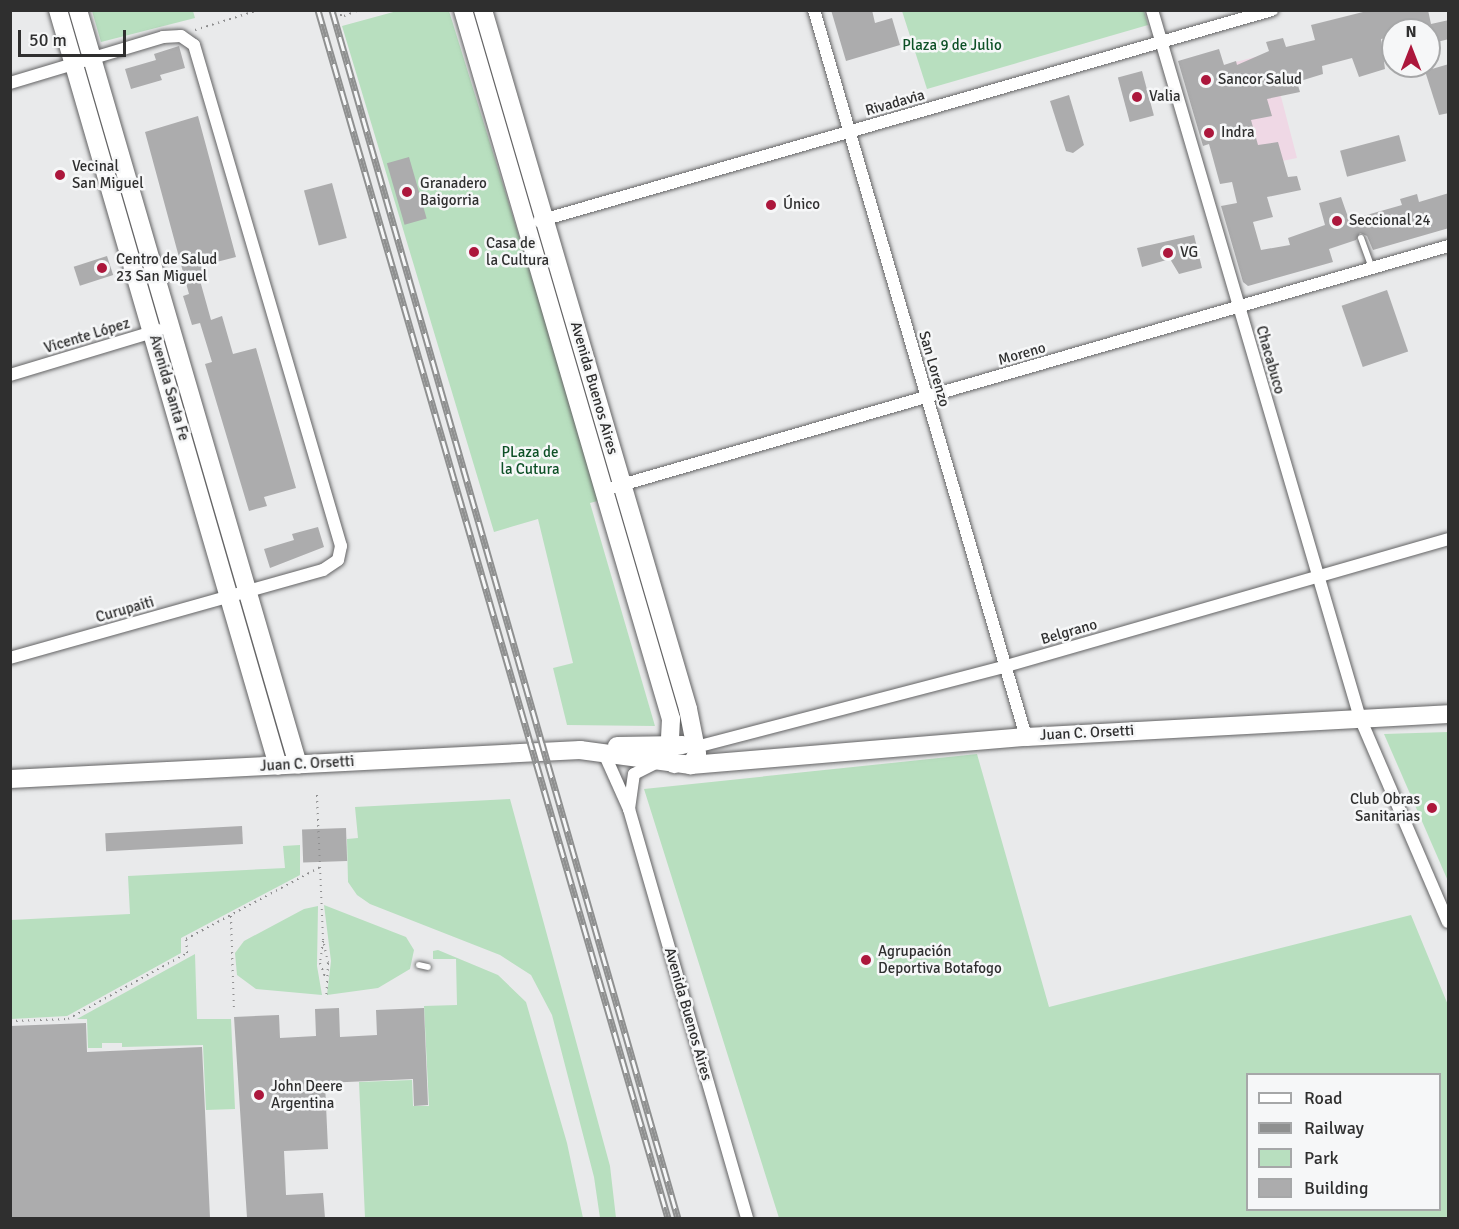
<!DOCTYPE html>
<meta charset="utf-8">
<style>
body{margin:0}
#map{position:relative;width:1459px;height:1229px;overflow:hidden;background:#e9eaeb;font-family:Signika,sans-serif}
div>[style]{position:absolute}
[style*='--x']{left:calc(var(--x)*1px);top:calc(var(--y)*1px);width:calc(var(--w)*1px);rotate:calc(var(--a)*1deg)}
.education>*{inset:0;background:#efd8e5}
.green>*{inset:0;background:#b8dfbf}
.building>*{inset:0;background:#acacad;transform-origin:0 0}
.path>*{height:2px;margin-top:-1px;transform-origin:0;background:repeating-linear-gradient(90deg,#8f8f90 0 1.5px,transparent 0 6px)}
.roads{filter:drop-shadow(0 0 2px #636364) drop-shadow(0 0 2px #636364)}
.lane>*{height:6px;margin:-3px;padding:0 3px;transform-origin:3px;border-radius:3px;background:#fff}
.street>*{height:12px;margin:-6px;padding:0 6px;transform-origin:6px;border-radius:6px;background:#fff}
.secondary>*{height:18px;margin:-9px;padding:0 9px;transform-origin:9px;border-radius:9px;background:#fff}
.rail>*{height:7px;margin-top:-3.5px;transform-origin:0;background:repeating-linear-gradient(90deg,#f6f7f8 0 14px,#8f9090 0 28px);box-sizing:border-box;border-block:2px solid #8f9090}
.dots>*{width:16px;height:16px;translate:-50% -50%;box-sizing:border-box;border:3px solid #f6f7f8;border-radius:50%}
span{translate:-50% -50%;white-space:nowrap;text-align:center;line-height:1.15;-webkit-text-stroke:5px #f6f7f8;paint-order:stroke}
.park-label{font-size:15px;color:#0d5026}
.poi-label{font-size:15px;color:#2f2f2f}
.left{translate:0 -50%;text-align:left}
.right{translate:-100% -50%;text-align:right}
.street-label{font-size:15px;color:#2f2f2f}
.frame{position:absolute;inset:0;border:12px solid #2f2f2f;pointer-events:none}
.legend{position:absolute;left:1246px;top:1073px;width:195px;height:138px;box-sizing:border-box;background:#f6f7f8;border:2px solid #a6a7a8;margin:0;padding:8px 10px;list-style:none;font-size:18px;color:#2f2f2f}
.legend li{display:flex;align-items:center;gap:12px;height:30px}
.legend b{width:30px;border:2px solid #a6a7a8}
.north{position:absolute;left:1381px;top:18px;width:60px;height:60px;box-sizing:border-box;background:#f6f7f8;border:2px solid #a6a7a8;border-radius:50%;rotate:0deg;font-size:16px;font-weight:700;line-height:24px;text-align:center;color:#2f2f2f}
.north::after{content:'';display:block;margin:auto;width:21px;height:27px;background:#ac173c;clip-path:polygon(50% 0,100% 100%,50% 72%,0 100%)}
.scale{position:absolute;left:18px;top:30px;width:108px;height:27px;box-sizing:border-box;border:3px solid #2f2f2f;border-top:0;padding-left:8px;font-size:18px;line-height:21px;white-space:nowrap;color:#2f2f2f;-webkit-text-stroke:4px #f6f7f8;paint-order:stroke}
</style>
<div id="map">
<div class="education">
<i style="clip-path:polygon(1255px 57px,1266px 88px,1278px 85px,1297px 158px,1253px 167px,1224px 65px)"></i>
</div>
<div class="green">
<i style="clip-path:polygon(92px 11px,193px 11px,195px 18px,101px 42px)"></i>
<i style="clip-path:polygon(397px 11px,449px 11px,601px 500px,590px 503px,655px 726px,567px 725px,553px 668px,573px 663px,538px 519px,494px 532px,342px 26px)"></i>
<i style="clip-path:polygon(470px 11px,477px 11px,530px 201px,528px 202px)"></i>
<i style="clip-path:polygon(902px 11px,1144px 11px,1148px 25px,927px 89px)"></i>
<i style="clip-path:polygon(543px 240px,608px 464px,538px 243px)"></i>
<i style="clip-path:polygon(616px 503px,618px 503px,684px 726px,679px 726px)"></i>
<i style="clip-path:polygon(1448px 732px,1448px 881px,1384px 734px)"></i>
<i style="clip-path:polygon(evenodd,977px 754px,1049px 1007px,1411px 915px,1448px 1005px,1448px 1218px,779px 1218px,644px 789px,977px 754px,1248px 1074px,1440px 1074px,1440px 1210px,1248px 1210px,1248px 1074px)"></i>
<i style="clip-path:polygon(510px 799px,610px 1166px,616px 1218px,600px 1218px,594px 1177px,552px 1015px,531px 975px,500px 955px,370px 904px,357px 895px,348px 882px,347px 839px,358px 838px,355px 807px)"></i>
<i style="clip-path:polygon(300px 845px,300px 875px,181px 938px,181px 953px,67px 1016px,11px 1019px,11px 920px,130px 914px,128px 876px,285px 868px,283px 846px)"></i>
<i style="clip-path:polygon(324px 905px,406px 937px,414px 950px,410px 969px,378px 988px,327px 995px,331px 961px)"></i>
<i style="clip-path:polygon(318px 906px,317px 966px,322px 995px,256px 989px,237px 975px,235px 953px,244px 941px,304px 909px)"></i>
<i style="clip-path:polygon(438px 950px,498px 975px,526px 1002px,567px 1143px,583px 1218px,365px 1218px,359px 1082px,412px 1080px,413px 1106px,429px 1106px,424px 1006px,457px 1005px,456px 959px,433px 959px,433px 951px)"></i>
<i style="clip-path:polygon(195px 954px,197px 1019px,231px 1019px,235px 1109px,206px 1110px,203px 1045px,122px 1047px,122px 1043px,102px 1043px,102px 1048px,88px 1048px,87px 1019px,77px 1019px)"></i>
</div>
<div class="building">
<i style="clip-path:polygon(831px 10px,872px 10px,875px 23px,892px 18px,900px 45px,846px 61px)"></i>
<i style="clip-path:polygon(1371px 10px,1428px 10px,1431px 24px,1449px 20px,1449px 39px,1429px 44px,1429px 30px,1393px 30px,1393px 37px,1381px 39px,1385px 69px,1359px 77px,1352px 58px,1322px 66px,1323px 74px,1297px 82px,1300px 92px,1267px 99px,1272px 116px,1251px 120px,1258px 145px,1278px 142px,1288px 177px,1297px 176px,1301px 190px,1267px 197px,1273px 217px,1253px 222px,1261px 250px,1290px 245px,1288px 238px,1325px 225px,1319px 203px,1341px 197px,1349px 220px,1402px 205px,1400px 199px,1417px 194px,1419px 202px,1449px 193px,1449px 228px,1373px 250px,1367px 236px,1360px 233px,1356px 240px,1329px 249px,1333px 262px,1248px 286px,1243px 282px,1221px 206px,1237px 203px,1232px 182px,1220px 184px,1209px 144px,1203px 146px,1178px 61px,1219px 49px,1224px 65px,1236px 61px,1237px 65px,1269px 51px,1266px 42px,1283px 38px,1286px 47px,1315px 40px,1311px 25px)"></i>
<i style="clip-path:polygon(179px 46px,185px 68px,160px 75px,162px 80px,131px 89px,125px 69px,156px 60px,154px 54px)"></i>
<i style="clip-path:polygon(1449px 64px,1449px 113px,1439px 115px,1425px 71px)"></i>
<i style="left:1142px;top:71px;width:46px;height:25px;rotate:75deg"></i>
<i style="clip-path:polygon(1069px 95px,1084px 145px,1073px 153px,1066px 151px,1050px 101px)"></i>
<i style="clip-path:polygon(198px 116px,236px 257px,201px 266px,204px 276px,199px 277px,211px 320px,222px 316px,233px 354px,256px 348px,296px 488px,264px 497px,267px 506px,249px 511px,205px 364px,212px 362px,200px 323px,192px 325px,183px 296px,189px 294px,145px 132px)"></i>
<i style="left:1399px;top:135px;width:27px;height:61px;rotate:75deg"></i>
<i style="left:409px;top:157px;width:64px;height:23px;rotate:74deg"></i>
<i style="left:332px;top:183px;width:57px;height:29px;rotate:75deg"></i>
<i style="clip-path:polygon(1194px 235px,1202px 268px,1179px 274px,1170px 259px,1142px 267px,1137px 248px)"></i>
<i style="left:107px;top:256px;width:20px;height:35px;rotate:72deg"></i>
<i style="left:1387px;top:290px;width:65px;height:48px;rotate:71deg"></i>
<i style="clip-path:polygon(318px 527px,324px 547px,270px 568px,264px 549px,294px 540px,292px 534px)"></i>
<i style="left:242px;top:826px;width:18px;height:137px;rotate:87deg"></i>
<i style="left:346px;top:828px;width:33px;height:44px;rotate:88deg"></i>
<i style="clip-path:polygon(339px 1008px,340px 1037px,377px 1035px,376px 1010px,424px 1008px,428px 1105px,414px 1106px,413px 1079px,325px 1083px,328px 1149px,284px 1151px,286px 1195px,323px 1193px,325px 1218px,247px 1218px,234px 1017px,279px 1015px,280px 1038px,316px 1036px,315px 1009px)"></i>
<i style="clip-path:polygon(86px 1023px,87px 1052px,202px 1047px,210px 1218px,10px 1218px,10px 1026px)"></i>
</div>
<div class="path">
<i style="--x:323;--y:10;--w:22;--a:16"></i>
<i style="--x:344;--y:16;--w:17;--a:-21"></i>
<i style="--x:195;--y:30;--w:67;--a:-17.4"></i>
<i style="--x:317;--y:795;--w:146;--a:87.6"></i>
<i style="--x:323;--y:941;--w:22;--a:98"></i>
<i style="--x:320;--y:963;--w:15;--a:70"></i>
<i style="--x:231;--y:916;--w:96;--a:88.2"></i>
<i style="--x:324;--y:944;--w:19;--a:78"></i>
<i style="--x:328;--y:963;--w:36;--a:93"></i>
<i style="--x:10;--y:1021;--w:58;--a:-2"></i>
<i style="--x:68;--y:1019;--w:136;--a:-29"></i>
<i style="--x:187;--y:953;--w:14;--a:-94"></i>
<i style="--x:186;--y:939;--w:152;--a:-28.2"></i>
</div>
<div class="roads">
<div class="lane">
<i style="--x:1361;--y:238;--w:32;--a:70"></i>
<i style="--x:419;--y:965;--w:9;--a:13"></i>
</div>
<div class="street">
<i style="--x:814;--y:10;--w:757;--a:73.74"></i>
<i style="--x:1152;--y:10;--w:738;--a:73.63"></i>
<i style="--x:1360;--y:718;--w:222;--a:66.7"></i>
<i style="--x:10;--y:83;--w:160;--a:-16.7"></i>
<i style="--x:163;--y:37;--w:18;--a:-3"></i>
<i style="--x:181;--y:36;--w:16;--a:35"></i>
<i style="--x:194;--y:45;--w:522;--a:73.65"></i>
<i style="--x:341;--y:546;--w:14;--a:102"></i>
<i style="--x:338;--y:560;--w:18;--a:146"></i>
<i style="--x:323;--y:570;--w:325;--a:164.3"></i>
<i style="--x:539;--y:221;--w:763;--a:-16.06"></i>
<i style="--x:10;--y:375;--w:156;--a:-16.8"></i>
<i style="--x:604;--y:490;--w:879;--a:-16.12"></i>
<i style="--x:696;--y:747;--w:320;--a:-14.6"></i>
<i style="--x:1006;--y:666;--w:460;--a:-16"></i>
<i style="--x:603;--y:751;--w:64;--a:65.9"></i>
<i style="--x:629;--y:809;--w:426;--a:73.9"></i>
<i style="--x:629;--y:809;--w:35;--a:-82"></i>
<i style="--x:634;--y:774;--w:25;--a:-27"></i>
</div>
<div class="secondary">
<i style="--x:58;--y:10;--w:787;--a:73.77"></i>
<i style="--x:78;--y:10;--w:786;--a:73.75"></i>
<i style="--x:463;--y:10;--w:739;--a:73.65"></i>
<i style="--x:671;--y:719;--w:39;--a:93"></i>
<i style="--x:669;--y:758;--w:8;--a:50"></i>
<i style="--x:483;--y:10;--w:728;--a:73.65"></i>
<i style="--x:688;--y:709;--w:46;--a:78.7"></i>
<i style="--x:697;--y:754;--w:13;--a:119"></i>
<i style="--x:617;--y:746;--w:66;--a:-0.9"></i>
<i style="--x:10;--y:779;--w:571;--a:-2.91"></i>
<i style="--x:580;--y:750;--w:112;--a:7.7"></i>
<i style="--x:691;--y:765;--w:336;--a:-4.8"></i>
<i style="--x:1026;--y:737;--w:423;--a:-3.1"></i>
</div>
</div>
<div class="rail">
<i style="--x:318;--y:10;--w:1258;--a:73.84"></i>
<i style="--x:332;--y:10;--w:1257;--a:74.02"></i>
</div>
<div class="dots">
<i style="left:1206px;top:80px;background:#ac173c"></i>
<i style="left:1137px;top:97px;background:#ac173c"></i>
<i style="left:1209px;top:133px;background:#ac173c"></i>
<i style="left:60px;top:175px;background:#ac173c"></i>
<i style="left:407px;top:192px;background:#ac173c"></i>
<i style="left:771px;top:205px;background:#ac173c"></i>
<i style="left:1337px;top:221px;background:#ac173c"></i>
<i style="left:474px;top:252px;background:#ac173c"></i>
<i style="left:1168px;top:253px;background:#ac173c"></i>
<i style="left:102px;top:268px;background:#ac173c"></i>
<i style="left:1432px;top:808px;background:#ac173c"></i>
<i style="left:866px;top:960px;background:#ac173c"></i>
<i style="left:259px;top:1095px;background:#ac173c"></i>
</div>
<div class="park-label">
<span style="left:952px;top:46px">Plaza 9 de Julio</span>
<span style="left:530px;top:461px">PLaza de<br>la Cutura</span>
</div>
<div class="poi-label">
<span class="left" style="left:1218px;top:80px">Sancor Salud</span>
<span class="left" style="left:1149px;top:97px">Valia</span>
<span class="left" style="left:1221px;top:133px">Indra</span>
<span class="left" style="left:72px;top:175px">Vecinal<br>San Miguel</span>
<span class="left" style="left:420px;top:192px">Granadero<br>Baigorria</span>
<span class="left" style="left:783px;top:205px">Único</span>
<span class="left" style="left:1349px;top:221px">Seccional 24</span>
<span class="left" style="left:486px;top:252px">Casa de<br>la Cultura</span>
<span class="left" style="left:1180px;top:253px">VG</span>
<span class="left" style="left:116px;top:268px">Centro de Salud<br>23 San Miguel</span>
<span class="right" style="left:1420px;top:808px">Club Obras<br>Sanitarias</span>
<span class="left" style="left:878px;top:960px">Agrupación<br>Deportiva Botafogo</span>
<span class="left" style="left:271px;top:1095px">John Deere<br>Argentina</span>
</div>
<div class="street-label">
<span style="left:895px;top:103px;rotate:-16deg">Rivadavia</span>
<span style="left:87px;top:336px;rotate:-17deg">Vicente López</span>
<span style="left:1022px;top:354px;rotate:-16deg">Moreno</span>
<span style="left:1270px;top:360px;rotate:74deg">Chacabuco</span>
<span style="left:934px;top:369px;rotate:74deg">San Lorenzo</span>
<span style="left:169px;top:388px;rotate:74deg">Avenida Santa Fe</span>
<span style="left:594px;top:388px;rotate:74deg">Avenida Buenos Aires</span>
<span style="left:125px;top:610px;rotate:-16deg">Curupaiti</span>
<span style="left:1069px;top:632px;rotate:-16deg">Belgrano</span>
<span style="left:1087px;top:733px;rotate:-3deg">Juan C. Orsetti</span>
<span style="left:307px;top:764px;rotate:-3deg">Juan C. Orsetti</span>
<span style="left:688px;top:1014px;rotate:74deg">Avenida Buenos Aires</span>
</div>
<div class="frame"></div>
<ul class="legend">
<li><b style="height:8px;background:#fff"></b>Road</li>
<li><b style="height:8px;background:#8f9090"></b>Railway</li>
<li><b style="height:16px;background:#b8dfbf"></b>Park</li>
<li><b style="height:16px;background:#acacad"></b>Building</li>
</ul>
<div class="north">N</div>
<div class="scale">50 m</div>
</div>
